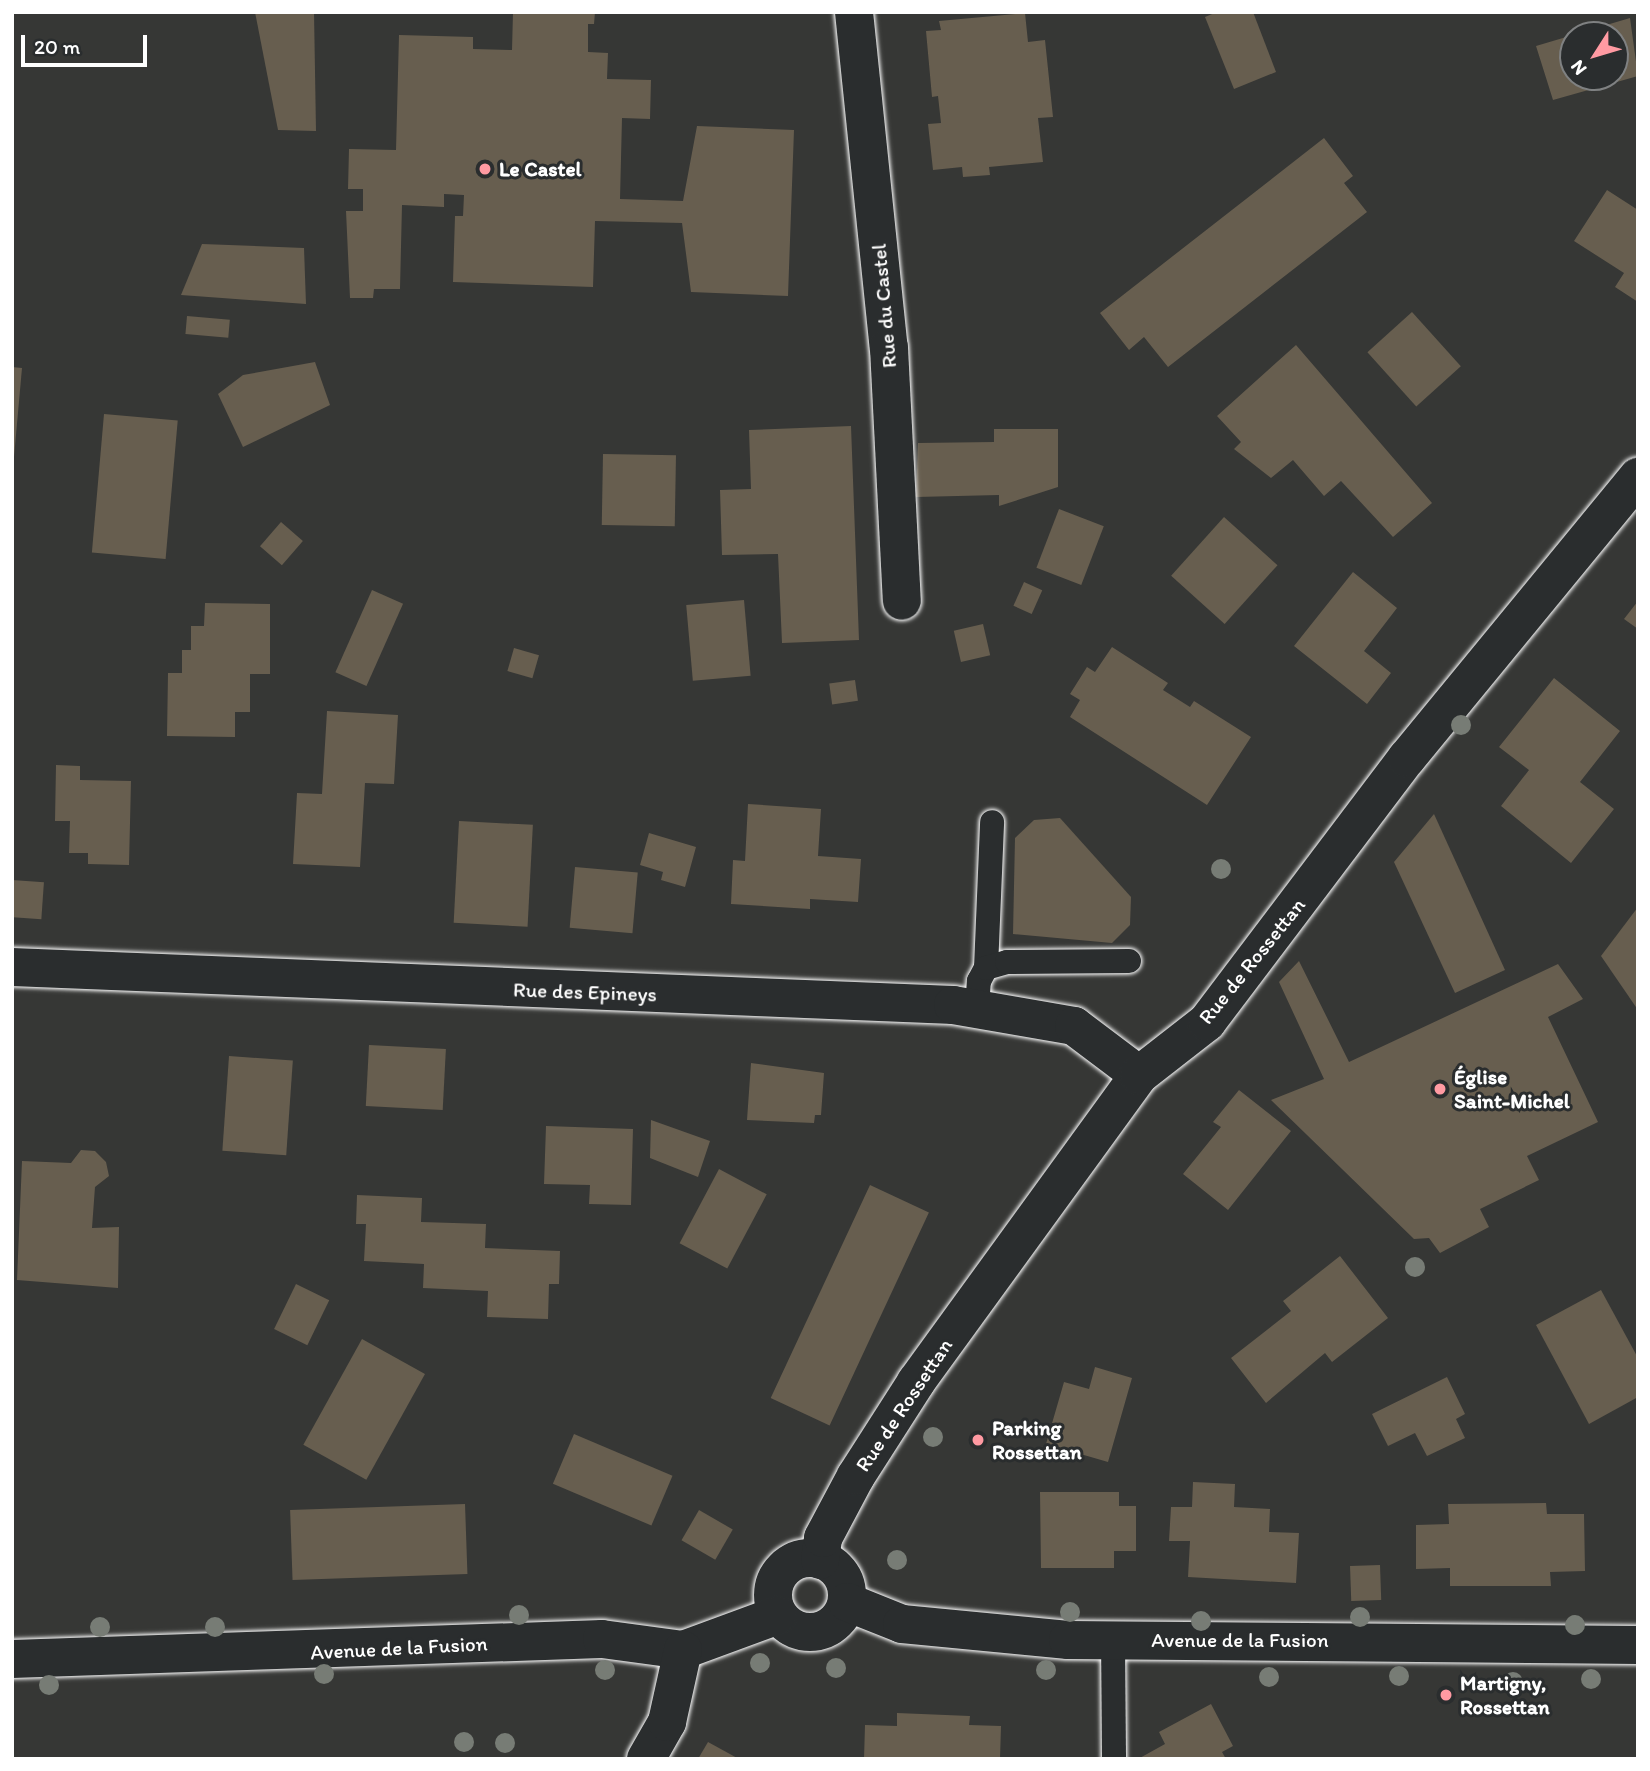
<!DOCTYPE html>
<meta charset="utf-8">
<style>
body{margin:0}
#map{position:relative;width:1650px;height:1771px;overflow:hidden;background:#363735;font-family:Itim,sans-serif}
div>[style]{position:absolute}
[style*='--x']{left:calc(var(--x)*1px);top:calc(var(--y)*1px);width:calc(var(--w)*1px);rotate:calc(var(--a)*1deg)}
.building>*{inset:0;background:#675e4f;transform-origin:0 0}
.roads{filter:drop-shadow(0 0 2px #fff) drop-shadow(0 0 2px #fff)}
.lane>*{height:24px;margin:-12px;padding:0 12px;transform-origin:12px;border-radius:12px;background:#2a2d2e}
.street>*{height:38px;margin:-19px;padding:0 19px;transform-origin:19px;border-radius:19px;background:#2a2d2e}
.street>.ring{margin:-19px;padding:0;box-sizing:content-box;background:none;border:38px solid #2a2d2e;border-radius:50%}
.trees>*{width:20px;height:20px;margin:-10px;border-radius:50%;background:#777c75}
.dots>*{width:19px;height:19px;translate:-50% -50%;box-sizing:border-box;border:4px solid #2a2d2e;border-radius:50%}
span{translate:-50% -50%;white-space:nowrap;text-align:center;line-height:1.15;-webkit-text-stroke:6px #2a2d2e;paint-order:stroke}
.poi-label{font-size:21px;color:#fff;font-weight:700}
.left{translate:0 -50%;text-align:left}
.street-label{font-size:21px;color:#fff}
.frame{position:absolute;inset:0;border:14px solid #fff;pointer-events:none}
.north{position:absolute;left:1559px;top:21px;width:70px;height:70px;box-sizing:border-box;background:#2a2d2e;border:2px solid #7f8182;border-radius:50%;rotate:233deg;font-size:19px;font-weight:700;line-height:28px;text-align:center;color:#fff}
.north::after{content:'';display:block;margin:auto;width:24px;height:32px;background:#ff9aa2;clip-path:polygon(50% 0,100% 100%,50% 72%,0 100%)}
.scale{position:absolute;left:21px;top:35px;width:126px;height:32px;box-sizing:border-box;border:4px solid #fff;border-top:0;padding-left:9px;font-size:21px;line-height:24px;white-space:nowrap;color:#fff;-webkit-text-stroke:5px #2a2d2e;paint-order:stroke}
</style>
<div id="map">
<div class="building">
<i style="clip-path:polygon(255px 12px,314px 12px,316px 131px,278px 130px)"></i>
<i style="clip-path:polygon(513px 12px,595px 12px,594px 24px,588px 24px,588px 52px,608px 53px,607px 79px,651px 80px,650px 119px,622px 118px,620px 199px,683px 201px,697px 126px,794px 130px,788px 296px,691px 292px,682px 223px,595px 221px,593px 287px,453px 282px,455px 216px,463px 216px,464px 195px,444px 194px,444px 207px,402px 205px,400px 289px,374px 289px,373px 298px,350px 298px,346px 211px,363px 211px,363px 189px,348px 189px,349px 149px,396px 150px,399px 35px,473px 37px,473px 49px,512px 50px)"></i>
<i style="clip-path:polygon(1217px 12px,1253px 12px,1276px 72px,1234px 89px,1205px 17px)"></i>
<i style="clip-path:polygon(1025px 13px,1028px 42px,1045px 40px,1053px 117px,1038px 118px,1043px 162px,989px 167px,990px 175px,963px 177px,962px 167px,933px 170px,928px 124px,941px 123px,938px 96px,932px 97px,926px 31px,941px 30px,939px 21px)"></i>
<i style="clip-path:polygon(1630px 18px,1638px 76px,1553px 100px,1536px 46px,1573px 35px,1573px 77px,1615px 77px,1615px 35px,1576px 34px)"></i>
<i style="clip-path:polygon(1324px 138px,1353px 176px,1344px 183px,1367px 212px,1168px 367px,1144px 337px,1129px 350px,1100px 313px)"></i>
<i style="clip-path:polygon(1607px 190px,1638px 210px,1638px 302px,1615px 287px,1624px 273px,1574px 241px)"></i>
<i style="clip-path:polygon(202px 244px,304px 248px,306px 304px,181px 295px)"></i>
<i style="left:1412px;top:312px;width:73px;height:60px;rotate:48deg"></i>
<i style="left:187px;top:316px;width:43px;height:18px;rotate:5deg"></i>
<i style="clip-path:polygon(1296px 345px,1432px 503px,1393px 537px,1341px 481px,1324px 496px,1293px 460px,1271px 478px,1234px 449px,1241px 442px,1217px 416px)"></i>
<i style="clip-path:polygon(315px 362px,330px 405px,243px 447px,218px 394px,243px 375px)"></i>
<i style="clip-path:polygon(12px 367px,22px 368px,14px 457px,12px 457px)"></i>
<i style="left:104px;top:414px;width:74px;height:139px;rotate:5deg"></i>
<i style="clip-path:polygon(851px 426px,859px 640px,782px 643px,778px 554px,722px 555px,720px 490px,751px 489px,749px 430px)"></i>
<i style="clip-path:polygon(994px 429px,1058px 429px,1058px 487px,999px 506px,999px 495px,916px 497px,918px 443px,994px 442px)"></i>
<i style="left:603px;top:454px;width:73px;height:71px;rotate:1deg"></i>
<i style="left:1059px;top:509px;width:48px;height:63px;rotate:21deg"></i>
<i style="left:1224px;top:517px;width:72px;height:79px;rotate:42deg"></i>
<i style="left:281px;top:522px;width:29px;height:32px;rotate:41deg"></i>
<i style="clip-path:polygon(1353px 572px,1397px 608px,1364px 651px,1391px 673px,1367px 704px,1294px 646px)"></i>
<i style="left:1024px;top:582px;width:20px;height:26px;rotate:24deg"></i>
<i style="left:372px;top:590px;width:34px;height:90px;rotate:24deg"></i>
<i style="left:744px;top:600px;width:76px;height:58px;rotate:85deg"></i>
<i style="clip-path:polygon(1638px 601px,1638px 629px,1624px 619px)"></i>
<i style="clip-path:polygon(205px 603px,270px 604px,270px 674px,250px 674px,250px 712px,235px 712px,235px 737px,167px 736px,168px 673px,182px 673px,182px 650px,191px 650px,191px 626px,204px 626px)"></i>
<i style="left:983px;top:624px;width:32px;height:30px;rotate:77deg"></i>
<i style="clip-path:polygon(1112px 647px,1168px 683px,1163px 690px,1190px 707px,1194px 701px,1251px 737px,1207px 805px,1070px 717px,1080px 700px,1070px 694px,1087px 667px,1095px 672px)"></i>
<i style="left:514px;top:648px;width:26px;height:24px;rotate:16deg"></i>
<i style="clip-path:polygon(1554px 678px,1620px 731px,1580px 782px,1614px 809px,1571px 863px,1501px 806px,1529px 770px,1499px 747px)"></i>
<i style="left:855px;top:680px;width:21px;height:26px;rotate:82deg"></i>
<i style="clip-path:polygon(327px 711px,398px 715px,394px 784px,365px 783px,360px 867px,293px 864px,297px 793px,322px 794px)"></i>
<i style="clip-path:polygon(56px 765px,80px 766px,80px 780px,131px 781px,129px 865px,88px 864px,88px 853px,69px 853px,70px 821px,55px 821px)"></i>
<i style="clip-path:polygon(748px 804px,821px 809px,818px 856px,861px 859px,858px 902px,810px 899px,810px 909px,731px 904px,733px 860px,745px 861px)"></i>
<i style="clip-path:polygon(1434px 814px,1505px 970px,1455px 993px,1394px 862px)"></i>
<i style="clip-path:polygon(1060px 818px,1131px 897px,1130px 925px,1112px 943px,1013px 934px,1015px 838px,1034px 820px)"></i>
<i style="left:459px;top:821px;width:74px;height:102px;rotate:3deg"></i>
<i style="clip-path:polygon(649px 833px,696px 847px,685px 887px,661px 880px,663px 872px,640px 865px)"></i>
<i style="left:575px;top:867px;width:63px;height:61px;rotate:5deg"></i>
<i style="left:12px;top:880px;width:32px;height:37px;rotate:4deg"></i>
<i style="clip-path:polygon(1638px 907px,1638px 1010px,1601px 956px)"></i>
<i style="clip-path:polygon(1299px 961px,1349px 1062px,1558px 964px,1583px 999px,1548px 1017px,1598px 1122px,1527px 1156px,1539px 1180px,1480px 1209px,1489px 1227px,1440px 1253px,1429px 1238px,1414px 1239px,1271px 1100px,1324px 1079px,1279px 982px)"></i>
<i style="left:369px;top:1045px;width:77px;height:61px;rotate:3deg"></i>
<i style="left:229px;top:1056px;width:64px;height:95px;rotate:4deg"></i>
<i style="clip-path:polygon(751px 1063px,824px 1073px,821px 1115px,815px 1115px,814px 1123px,747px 1120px)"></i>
<i style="clip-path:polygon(1239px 1090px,1291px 1131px,1228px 1210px,1183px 1174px,1221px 1127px,1213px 1122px)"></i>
<i style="clip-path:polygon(651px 1120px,710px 1141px,698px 1177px,650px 1158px)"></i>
<i style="clip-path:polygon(546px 1126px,633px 1129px,631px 1205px,589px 1204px,590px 1185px,544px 1184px)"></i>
<i style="clip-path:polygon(81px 1150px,95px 1151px,106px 1162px,109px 1176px,95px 1187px,92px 1228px,119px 1227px,118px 1288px,17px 1280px,22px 1161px,71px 1163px)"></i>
<i style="left:719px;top:1169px;width:54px;height:84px;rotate:28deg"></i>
<i style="left:870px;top:1185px;width:65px;height:235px;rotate:25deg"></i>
<i style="clip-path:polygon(357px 1195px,422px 1198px,421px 1222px,486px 1224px,485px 1248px,560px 1251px,559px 1284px,549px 1284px,548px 1319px,487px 1317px,488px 1291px,423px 1288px,424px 1264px,364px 1261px,366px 1224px,356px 1224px)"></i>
<i style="clip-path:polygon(1340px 1256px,1388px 1318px,1332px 1362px,1325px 1353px,1266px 1403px,1231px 1358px,1291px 1311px,1283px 1301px)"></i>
<i style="left:296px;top:1284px;width:37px;height:50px;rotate:26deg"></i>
<i style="clip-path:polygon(1601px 1290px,1638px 1358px,1638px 1397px,1589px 1424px,1536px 1325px)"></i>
<i style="left:362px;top:1339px;width:72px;height:121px;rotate:29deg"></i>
<i style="clip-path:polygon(1095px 1367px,1132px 1378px,1108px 1462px,1046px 1444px,1064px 1382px,1089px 1389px)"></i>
<i style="clip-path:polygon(1447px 1377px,1465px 1414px,1456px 1419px,1465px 1438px,1427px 1456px,1415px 1433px,1388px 1446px,1372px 1414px)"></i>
<i style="left:574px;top:1434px;width:107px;height:54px;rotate:23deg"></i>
<i style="clip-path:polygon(1193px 1482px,1235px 1484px,1234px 1507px,1270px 1509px,1269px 1532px,1299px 1533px,1296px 1583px,1188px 1577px,1190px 1541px,1169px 1541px,1171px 1507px,1192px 1507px)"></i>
<i style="clip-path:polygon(1040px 1492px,1119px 1492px,1119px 1506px,1136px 1506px,1136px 1551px,1114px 1551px,1114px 1568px,1041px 1568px)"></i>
<i style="clip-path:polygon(1546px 1503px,1547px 1514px,1584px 1514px,1585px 1571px,1550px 1572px,1551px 1586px,1450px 1586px,1450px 1568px,1416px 1569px,1416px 1525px,1449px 1524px,1448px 1504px)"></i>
<i style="left:465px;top:1504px;width:70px;height:175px;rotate:88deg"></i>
<i style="left:699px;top:1510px;width:39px;height:35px;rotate:30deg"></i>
<i style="left:1380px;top:1565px;width:35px;height:30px;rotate:88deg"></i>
<i style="clip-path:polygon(1211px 1704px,1233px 1746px,1222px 1752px,1226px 1759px,1138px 1759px,1165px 1744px,1159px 1732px)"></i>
<i style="clip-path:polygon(897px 1713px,970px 1716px,969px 1725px,1001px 1726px,1000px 1759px,864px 1759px,865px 1725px,897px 1726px)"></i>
<i style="clip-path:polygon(708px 1742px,739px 1759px,698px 1759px)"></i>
</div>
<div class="roads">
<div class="lane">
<i style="--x:986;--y:968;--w:146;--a:-87.6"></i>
<i style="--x:977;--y:1008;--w:27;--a:-86"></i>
<i style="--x:979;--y:981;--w:15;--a:-62"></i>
<i style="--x:986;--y:968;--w:22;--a:-16"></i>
<i style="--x:1007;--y:962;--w:122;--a:-0.5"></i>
<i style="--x:1113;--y:1640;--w:119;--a:89.5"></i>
</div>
<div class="street">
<i style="--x:854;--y:12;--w:338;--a:84.1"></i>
<i style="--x:889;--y:348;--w:253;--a:87.1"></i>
<i style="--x:12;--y:967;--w:942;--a:2.31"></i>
<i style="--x:953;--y:1005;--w:123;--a:9.8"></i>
<i style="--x:1074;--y:1026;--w:81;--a:37"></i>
<i class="ring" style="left:773px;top:1558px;width:36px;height:36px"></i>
<i style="--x:820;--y:1560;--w:22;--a:-82"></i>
<i style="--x:823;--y:1538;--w:70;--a:-62"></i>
<i style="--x:856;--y:1476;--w:112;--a:-57.4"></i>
<i style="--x:916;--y:1382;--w:379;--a:-54"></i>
<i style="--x:1139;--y:1075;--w:86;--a:-37.9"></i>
<i style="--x:1207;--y:1022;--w:331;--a:-52.9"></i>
<i style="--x:1407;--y:758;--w:364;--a:-50.6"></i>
<i style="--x:847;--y:1602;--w:59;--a:21.8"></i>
<i style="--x:902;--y:1624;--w:167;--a:5.5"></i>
<i style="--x:1068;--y:1640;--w:570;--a:0.5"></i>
<i style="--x:12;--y:1659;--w:590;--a:-1.94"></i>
<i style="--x:602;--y:1639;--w:82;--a:7.7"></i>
<i style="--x:683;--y:1650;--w:101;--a:-20.2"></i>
<i style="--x:646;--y:1759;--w:43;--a:-60.4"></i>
<i style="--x:667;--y:1722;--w:74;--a:-77.5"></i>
</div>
</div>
<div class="trees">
<i style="left:1461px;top:725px"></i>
<i style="left:1221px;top:869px"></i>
<i style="left:1415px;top:1267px"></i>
<i style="left:933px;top:1437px"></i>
<i style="left:897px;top:1560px"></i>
<i style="left:1070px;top:1612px"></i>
<i style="left:519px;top:1615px"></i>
<i style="left:1360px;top:1617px"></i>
<i style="left:1201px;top:1621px"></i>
<i style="left:1575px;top:1625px"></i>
<i style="left:100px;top:1627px"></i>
<i style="left:215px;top:1627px"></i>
<i style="left:760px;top:1663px"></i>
<i style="left:836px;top:1668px"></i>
<i style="left:605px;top:1670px"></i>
<i style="left:1046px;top:1670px"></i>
<i style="left:324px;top:1674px"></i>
<i style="left:1399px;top:1676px"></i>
<i style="left:1269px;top:1677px"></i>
<i style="left:1591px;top:1679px"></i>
<i style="left:1513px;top:1682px"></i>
<i style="left:49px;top:1685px"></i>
<i style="left:464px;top:1742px"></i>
<i style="left:505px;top:1743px"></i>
</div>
<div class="dots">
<i style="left:485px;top:169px;background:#ff9aa2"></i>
<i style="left:1440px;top:1089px;background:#ff9aa2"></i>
<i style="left:978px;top:1440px;background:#ff9aa2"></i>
<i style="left:1446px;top:1695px;background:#ff9aa2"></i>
</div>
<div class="poi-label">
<span class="left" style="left:499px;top:169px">Le Castel</span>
<span class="left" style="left:1454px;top:1089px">Église<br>Saint-Michel</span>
<span class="left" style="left:992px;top:1440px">Parking<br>Rossettan</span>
<span class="left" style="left:1460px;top:1695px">Martigny,<br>Rossettan</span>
</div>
<div class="street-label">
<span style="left:884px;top:306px;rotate:-95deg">Rue du Castel</span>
<span style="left:1252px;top:961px;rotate:-51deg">Rue de Rossettan</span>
<span style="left:585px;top:992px;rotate:2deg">Rue des Epineys</span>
<span style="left:904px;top:1405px;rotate:-56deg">Rue de Rossettan</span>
<span style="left:1240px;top:1640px">Avenue de la Fusion</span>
<span style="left:399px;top:1648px;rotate:-3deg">Avenue de la Fusion</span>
</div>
<div class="frame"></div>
<div class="north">N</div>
<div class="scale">20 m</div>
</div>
